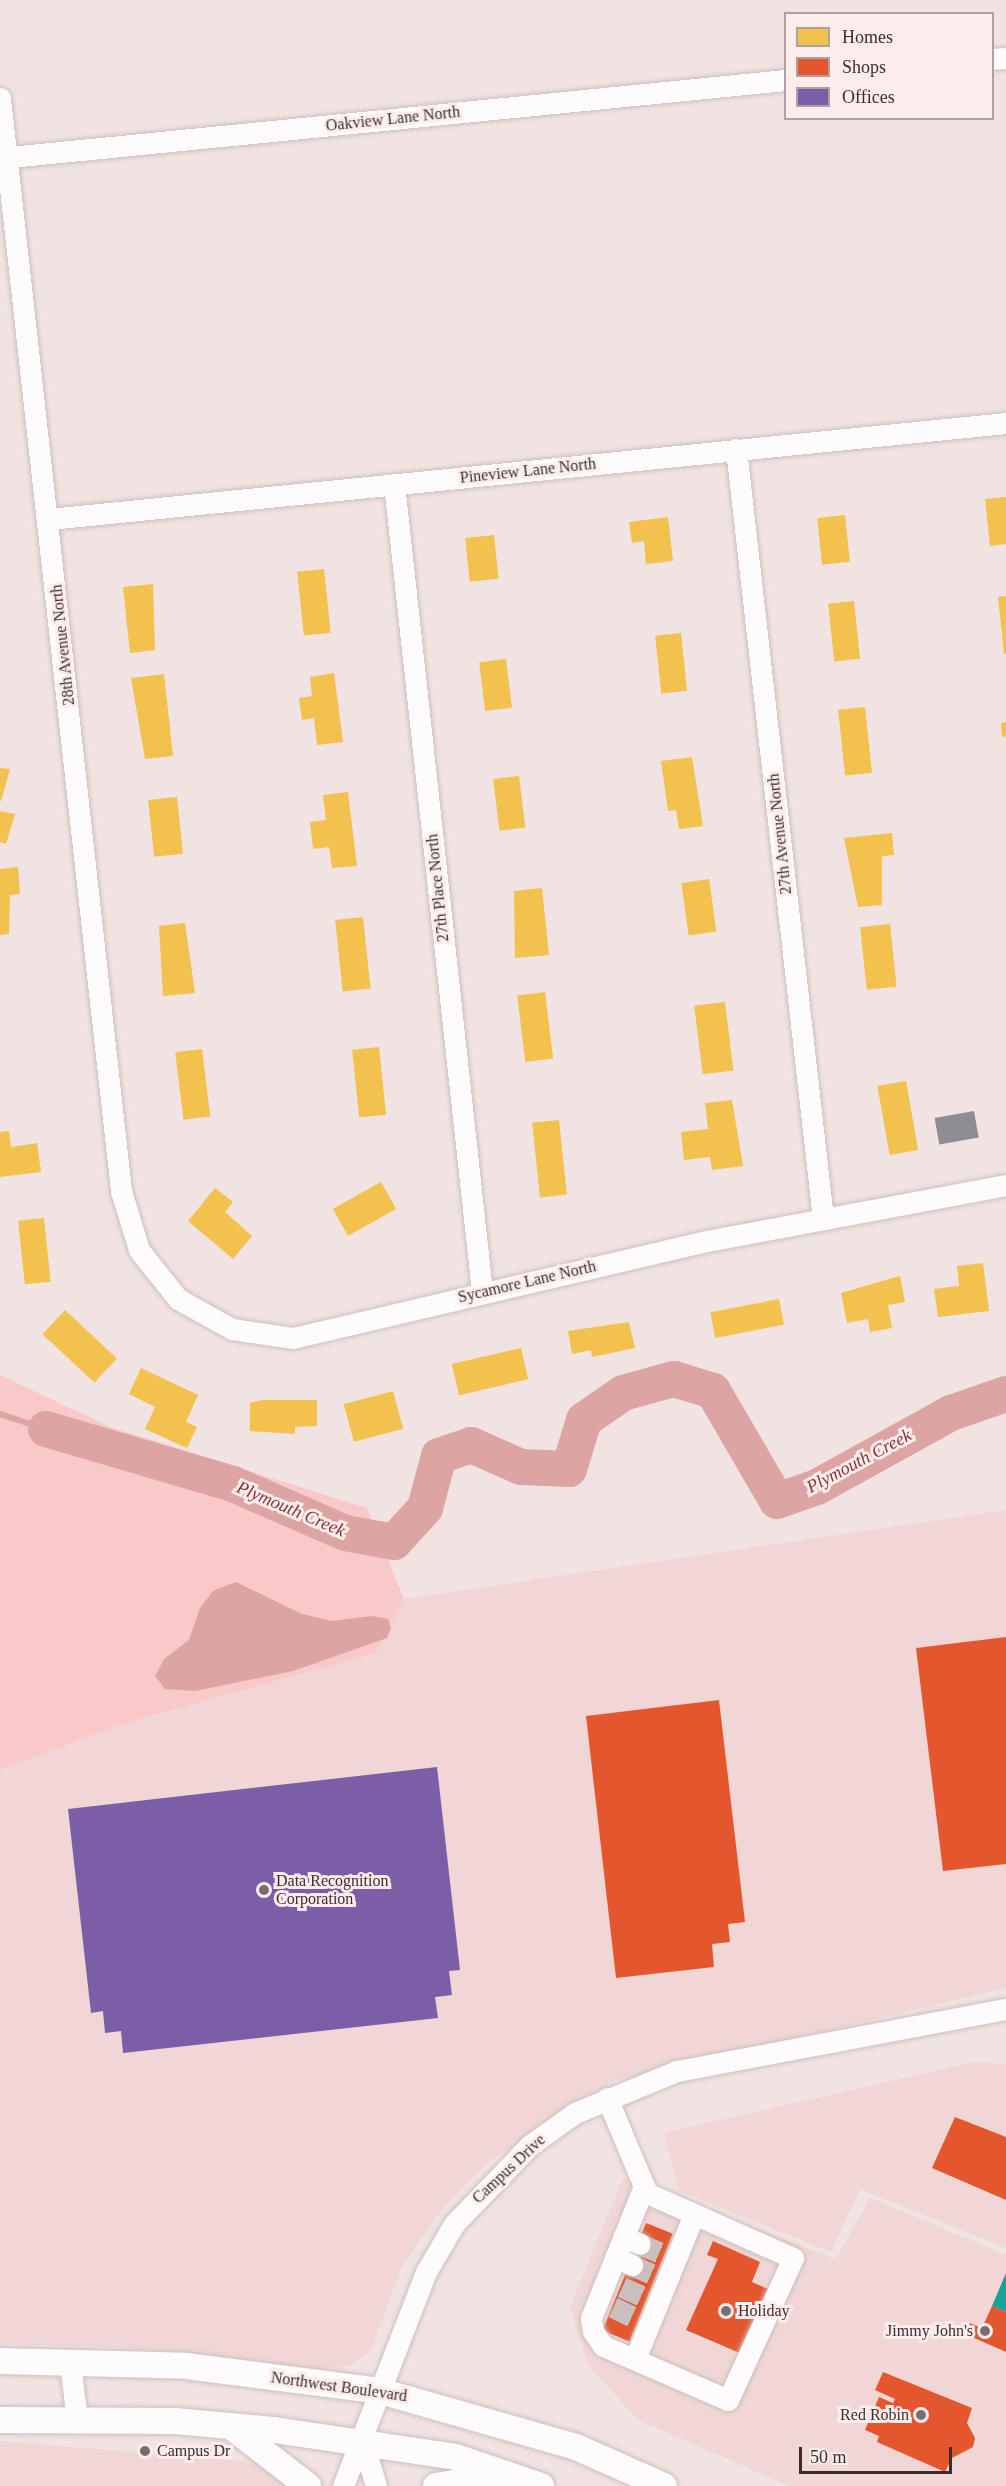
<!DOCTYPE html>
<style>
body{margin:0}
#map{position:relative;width:1006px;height:2486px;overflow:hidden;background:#f0e3e2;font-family:"Times New Roman",serif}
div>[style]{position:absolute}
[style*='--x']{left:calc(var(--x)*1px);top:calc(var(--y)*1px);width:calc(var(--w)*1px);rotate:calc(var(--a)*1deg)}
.built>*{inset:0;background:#f0d7d6}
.green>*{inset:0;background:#f8c9c8}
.water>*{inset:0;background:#dda4a4}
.homes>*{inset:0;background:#f2c14e;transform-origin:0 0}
.shops>*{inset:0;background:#e4572e;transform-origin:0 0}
.offices>*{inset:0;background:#7b5ea7}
.public>*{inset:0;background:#17a398}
.industry>*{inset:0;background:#8d8d92;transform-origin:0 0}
.stream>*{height:6px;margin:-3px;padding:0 3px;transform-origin:3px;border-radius:3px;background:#dda4a4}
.river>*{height:36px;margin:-18px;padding:0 18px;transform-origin:18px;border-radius:18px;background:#dda4a4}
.minor-tunnel>*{height:21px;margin-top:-10.5px;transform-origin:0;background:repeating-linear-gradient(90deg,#cbbfbe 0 21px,transparent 0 31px)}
.roads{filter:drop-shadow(0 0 2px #cbc0bf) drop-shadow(0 0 2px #cbc0bf)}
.minor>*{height:21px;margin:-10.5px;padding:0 10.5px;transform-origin:10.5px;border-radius:10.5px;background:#fdfbfb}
.major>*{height:26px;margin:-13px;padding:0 13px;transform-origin:13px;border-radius:13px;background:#fdfbfb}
.dots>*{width:16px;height:16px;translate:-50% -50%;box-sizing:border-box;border:3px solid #fcedec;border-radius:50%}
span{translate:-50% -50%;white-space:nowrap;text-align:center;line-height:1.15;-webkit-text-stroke:6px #fcedec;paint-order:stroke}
.street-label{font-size:16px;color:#392f2e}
.poi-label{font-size:16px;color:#392f2e}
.left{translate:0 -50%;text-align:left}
.right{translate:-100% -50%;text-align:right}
.water-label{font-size:18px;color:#8b3036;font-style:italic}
.legend{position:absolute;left:784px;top:12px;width:210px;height:108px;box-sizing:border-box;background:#fcedec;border:2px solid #aea1a0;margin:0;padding:8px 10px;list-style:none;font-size:18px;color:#392f2e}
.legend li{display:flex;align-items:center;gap:12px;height:30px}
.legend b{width:30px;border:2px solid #aea1a0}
.scale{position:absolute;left:799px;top:2447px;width:153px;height:27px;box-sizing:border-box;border:3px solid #392f2e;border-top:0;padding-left:8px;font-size:18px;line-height:21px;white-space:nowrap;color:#392f2e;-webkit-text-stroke:4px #fcedec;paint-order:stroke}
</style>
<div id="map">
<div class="built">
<i style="clip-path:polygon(1006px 1510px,1006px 1988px,610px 2082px,488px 2162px,445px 2205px,401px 2268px,372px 2348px,352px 2365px,318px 2370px,119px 2347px,0 2344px,0 1770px,122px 1724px,375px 1653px,404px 1599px)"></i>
<i style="clip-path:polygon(974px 2062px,1006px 2064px,1006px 2248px,860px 2189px,831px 2252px,679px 2191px,664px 2133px)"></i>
<i style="clip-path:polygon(623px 2178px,836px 2259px,870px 2198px,1006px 2255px,1006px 2486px,789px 2486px,638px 2420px,588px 2365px,570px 2307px)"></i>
<i style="clip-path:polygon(0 2441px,265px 2463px,299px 2486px,0 2486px)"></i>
</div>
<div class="green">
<i style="clip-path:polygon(0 1375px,110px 1427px,367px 1508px,404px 1599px,376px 1653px,122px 1724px,0 1770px)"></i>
</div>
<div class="water">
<i style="clip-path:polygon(236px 1582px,302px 1614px,331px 1621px,372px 1616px,388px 1619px,391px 1628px,387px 1638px,293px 1671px,195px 1691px,165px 1689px,155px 1676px,164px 1659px,189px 1640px,200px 1608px,213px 1591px)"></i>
</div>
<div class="homes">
<i style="clip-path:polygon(1006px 497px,1006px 544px,990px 546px,985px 499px)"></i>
<i style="left:845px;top:515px;width:47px;height:28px;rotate:84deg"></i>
<i style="clip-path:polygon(668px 517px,673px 561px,646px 564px,644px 541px,632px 543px,629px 522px)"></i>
<i style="left:494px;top:535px;width:44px;height:29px;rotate:84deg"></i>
<i style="left:324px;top:569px;width:64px;height:27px;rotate:84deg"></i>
<i style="clip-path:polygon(153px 584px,155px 650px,130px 653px,123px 587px)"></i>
<i style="clip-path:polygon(1006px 596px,1006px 654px,1004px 654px,998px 597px)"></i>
<i style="left:854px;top:601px;width:58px;height:26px;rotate:84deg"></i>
<i style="left:681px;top:633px;width:58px;height:26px;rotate:84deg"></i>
<i style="left:506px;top:659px;width:49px;height:27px;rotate:83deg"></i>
<i style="clip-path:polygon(334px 673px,343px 742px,317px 745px,314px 718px,302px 720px,299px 698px,312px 696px,310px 677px)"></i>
<i style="clip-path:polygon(164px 674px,173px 756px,145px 759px,131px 678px)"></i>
<i style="left:865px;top:707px;width:66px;height:27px;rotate:84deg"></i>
<i style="clip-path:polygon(1006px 722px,1006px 736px,1002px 737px,1001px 723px)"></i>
<i style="clip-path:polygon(692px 757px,703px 826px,679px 829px,676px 810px,668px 811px,661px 761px)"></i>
<i style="clip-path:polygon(0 768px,10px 769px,1px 801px,0 801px)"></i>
<i style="left:519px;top:776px;width:52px;height:26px;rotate:83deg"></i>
<i style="clip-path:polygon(348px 792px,357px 866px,332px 868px,329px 847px,313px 849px,310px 822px,326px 820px,323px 795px)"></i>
<i style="left:177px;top:797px;width:57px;height:29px;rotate:84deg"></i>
<i style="clip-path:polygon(0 811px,15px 814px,6px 844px,0 842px)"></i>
<i style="clip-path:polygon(892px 833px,894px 855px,882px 856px,882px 905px,858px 907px,844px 838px)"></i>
<i style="clip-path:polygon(18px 867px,20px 894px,10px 895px,9px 934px,0 935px,0 869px)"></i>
<i style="left:709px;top:879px;width:53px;height:28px;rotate:82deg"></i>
<i style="clip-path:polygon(542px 888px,549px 955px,515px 958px,514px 891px)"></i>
<i style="left:363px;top:917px;width:72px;height:28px;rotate:84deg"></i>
<i style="clip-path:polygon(185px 923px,195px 993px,163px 996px,159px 926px)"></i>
<i style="left:890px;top:924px;width:63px;height:30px;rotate:84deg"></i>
<i style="left:545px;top:992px;width:67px;height:28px;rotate:83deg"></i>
<i style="left:725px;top:1002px;width:69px;height:31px;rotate:83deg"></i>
<i style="left:379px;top:1047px;width:68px;height:27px;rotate:84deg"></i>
<i style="left:202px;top:1049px;width:68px;height:27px;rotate:83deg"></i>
<i style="left:906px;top:1081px;width:70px;height:29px;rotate:80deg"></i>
<i style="clip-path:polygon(732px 1100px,743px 1166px,712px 1170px,710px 1157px,684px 1160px,681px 1132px,708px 1129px,705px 1103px)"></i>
<i style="left:559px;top:1120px;width:75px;height:27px;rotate:84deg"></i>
<i style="clip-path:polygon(9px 1131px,11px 1147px,37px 1143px,41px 1172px,0 1177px,0 1132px)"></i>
<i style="left:381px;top:1182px;width:31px;height:55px;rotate:61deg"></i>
<i style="clip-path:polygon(215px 1188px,233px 1202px,225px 1212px,252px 1236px,233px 1259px,188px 1221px)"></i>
<i style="left:44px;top:1218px;width:64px;height:26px;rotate:84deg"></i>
<i style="clip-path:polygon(983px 1263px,989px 1311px,938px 1317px,934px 1289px,959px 1286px,957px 1266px)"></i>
<i style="clip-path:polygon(900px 1276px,905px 1302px,888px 1305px,892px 1328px,870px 1332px,868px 1319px,847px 1323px,841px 1293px)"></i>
<i style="left:779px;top:1299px;width:26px;height:70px;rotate:79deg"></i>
<i style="left:65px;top:1310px;width:71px;height:33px;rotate:43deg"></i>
<i style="clip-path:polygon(629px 1322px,635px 1348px,592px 1357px,591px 1350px,572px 1354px,568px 1331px)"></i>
<i style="left:521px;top:1348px;width:32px;height:71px;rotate:77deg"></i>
<i style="clip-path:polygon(141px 1368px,198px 1395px,186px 1422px,197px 1427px,187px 1448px,145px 1429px,155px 1407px,129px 1394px)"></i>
<i style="left:393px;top:1391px;width:39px;height:51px;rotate:75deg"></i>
<i style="clip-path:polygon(263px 1400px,317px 1400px,317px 1426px,295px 1427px,295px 1434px,250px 1431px,250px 1403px)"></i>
</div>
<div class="shops">
<i style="clip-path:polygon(1006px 1637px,1006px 1864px,943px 1871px,916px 1648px)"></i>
<i style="clip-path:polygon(719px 1700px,745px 1922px,728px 1924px,730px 1942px,712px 1944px,714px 1967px,616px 1978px,586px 1716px)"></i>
<i style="clip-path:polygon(955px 2117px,1006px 2137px,1006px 2200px,932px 2168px)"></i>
<i style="left:646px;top:2223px;width:29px;height:116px;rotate:22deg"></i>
<i style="clip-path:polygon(713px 2241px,760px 2262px,752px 2282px,770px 2290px,742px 2354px,686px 2330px,718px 2259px,707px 2255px)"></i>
<i style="clip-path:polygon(992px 2306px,1006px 2312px,1006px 2352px,963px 2333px,967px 2322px,982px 2328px)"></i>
<i style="clip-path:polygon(883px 2372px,972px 2408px,967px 2423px,975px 2438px,973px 2447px,952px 2458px,945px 2472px,877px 2442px,879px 2436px,865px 2430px,879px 2397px,893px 2403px,895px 2399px,875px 2390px)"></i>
</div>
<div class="offices">
<i style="clip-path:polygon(437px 1767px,460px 1970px,449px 1971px,452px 1995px,435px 1997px,438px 2018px,123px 2053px,121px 2031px,105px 2033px,103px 2011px,91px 2013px,68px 1809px)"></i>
</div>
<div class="public">
<i style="clip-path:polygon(1006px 2273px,1006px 2312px,992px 2306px)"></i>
</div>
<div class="industry">
<i style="left:974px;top:1111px;width:27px;height:40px;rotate:80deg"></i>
</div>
<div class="stream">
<i style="--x:0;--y:1414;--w:48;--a:18.1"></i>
</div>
<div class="river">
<i style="--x:46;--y:1429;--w:195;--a:16.4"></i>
<i style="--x:233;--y:1484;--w:122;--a:23.6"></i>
<i style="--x:345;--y:1533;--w:50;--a:10.4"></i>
<i style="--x:394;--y:1542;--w:46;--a:-47.6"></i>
<i style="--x:425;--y:1508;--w:54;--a:-74.9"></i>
<i style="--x:439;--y:1456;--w:34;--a:-19"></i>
<i style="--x:471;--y:1445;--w:55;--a:23.7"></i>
<i style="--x:521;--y:1467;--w:48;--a:2.4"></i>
<i style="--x:569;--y:1469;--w:51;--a:-73"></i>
<i style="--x:584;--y:1420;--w:47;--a:-34.7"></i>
<i style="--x:623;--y:1393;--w:53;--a:-15.4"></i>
<i style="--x:674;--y:1379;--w:41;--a:17.1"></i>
<i style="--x:713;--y:1391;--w:127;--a:59.8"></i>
<i style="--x:777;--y:1501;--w:42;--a:-19.3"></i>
<i style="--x:817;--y:1487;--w:153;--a:-28.9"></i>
<i style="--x:951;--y:1413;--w:58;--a:-19.1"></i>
</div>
<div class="minor-tunnel">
<i style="--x:640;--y:2244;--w:25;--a:23"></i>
<i style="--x:632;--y:2265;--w:24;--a:24"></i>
<i style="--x:622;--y:2287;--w:24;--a:24"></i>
<i style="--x:613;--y:2307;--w:25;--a:26"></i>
</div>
<div class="roads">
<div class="minor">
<i style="--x:992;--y:59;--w:14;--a:-4"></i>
<i style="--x:0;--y:98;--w:1100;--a:83.68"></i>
<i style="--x:121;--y:1191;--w:62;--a:73"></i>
<i style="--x:139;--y:1250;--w:63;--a:51.5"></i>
<i style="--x:178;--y:1299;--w:62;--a:29.1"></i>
<i style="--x:232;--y:1329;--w:62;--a:8.4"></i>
<i style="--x:293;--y:1338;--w:425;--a:-13.2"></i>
<i style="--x:707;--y:1241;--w:304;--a:-10.6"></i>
<i style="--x:0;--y:158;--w:790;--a:-5.67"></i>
<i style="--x:736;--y:449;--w:775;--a:83.55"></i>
<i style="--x:394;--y:484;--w:812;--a:83.78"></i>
<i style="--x:49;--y:519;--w:962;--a:-5.73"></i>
<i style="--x:607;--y:2098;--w:103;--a:67.2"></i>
<i style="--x:647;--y:2193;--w:160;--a:24"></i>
<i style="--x:793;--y:2258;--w:156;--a:114.6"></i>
<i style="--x:728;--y:2400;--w:136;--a:-156.6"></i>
<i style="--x:603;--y:2346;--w:18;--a:-124"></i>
<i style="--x:593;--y:2331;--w:13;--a:-99"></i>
<i style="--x:591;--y:2318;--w:142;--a:-68.1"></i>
<i style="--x:623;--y:2237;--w:18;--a:22"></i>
<i style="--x:615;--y:2257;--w:19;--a:25"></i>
<i style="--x:635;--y:2359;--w:153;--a:-67.8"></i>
<i style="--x:70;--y:2363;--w:57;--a:83"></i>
<i style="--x:363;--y:2442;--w:46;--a:73.5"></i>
<i style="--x:343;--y:2486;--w:230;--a:-68.8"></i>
<i style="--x:426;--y:2272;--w:56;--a:-59.7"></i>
<i style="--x:454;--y:2224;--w:110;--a:-46.1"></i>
<i style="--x:530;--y:2145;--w:55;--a:-35.4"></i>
<i style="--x:575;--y:2113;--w:110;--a:-22.4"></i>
<i style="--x:677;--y:2071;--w:335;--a:-10.7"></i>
</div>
<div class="major">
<i style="--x:0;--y:2361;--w:186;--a:1.5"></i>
<i style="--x:186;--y:2366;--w:196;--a:7.3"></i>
<i style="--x:380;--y:2391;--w:204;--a:15.9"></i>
<i style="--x:576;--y:2447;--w:96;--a:23.9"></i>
<i style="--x:0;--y:2420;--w:175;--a:0.3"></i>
<i style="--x:175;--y:2421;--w:99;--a:5.2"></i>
<i style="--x:274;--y:2430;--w:184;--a:8.4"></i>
<i style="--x:456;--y:2457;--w:90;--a:18.8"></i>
<i style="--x:233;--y:2428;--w:95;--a:37.7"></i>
<i style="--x:436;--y:2486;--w:65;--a:-9.8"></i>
</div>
</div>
<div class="dots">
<i style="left:264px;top:1890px;background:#796e6d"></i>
<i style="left:726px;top:2311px;background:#796e6d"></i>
<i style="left:985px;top:2331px;background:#796e6d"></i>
<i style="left:921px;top:2415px;background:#796e6d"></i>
<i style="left:145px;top:2451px;background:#796e6d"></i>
</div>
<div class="street-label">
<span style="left:393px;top:119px;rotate:-6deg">Oakview Lane North</span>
<span style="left:528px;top:471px;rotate:-6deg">Pineview Lane North</span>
<span style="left:63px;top:645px;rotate:-96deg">28th Avenue North</span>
<span style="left:780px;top:834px;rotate:-96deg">27th Avenue North</span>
<span style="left:438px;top:888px;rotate:-96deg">27th Place North</span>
<span style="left:527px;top:1282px;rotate:-13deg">Sycamore Lane North</span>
<span style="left:509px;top:2169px;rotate:-43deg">Campus Drive</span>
<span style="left:339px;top:2387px;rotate:8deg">Northwest Boulevard</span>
</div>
<div class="poi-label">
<span class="left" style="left:276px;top:1890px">Data Recognition<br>Corporation</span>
<span class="left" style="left:738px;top:2311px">Holiday</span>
<span class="right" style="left:973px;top:2331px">Jimmy John's</span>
<span class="right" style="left:909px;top:2415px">Red Robin</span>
<span class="left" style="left:157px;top:2451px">Campus Dr</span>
</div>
<div class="water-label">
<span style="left:859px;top:1461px;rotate:-28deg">Plymouth Creek</span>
<span style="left:291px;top:1509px;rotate:23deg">Plymouth Creek</span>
</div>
<ul class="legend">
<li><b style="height:16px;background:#f2c14e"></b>Homes</li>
<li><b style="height:16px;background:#e4572e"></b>Shops</li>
<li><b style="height:16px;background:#7b5ea7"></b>Offices</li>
</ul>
<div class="scale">50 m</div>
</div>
